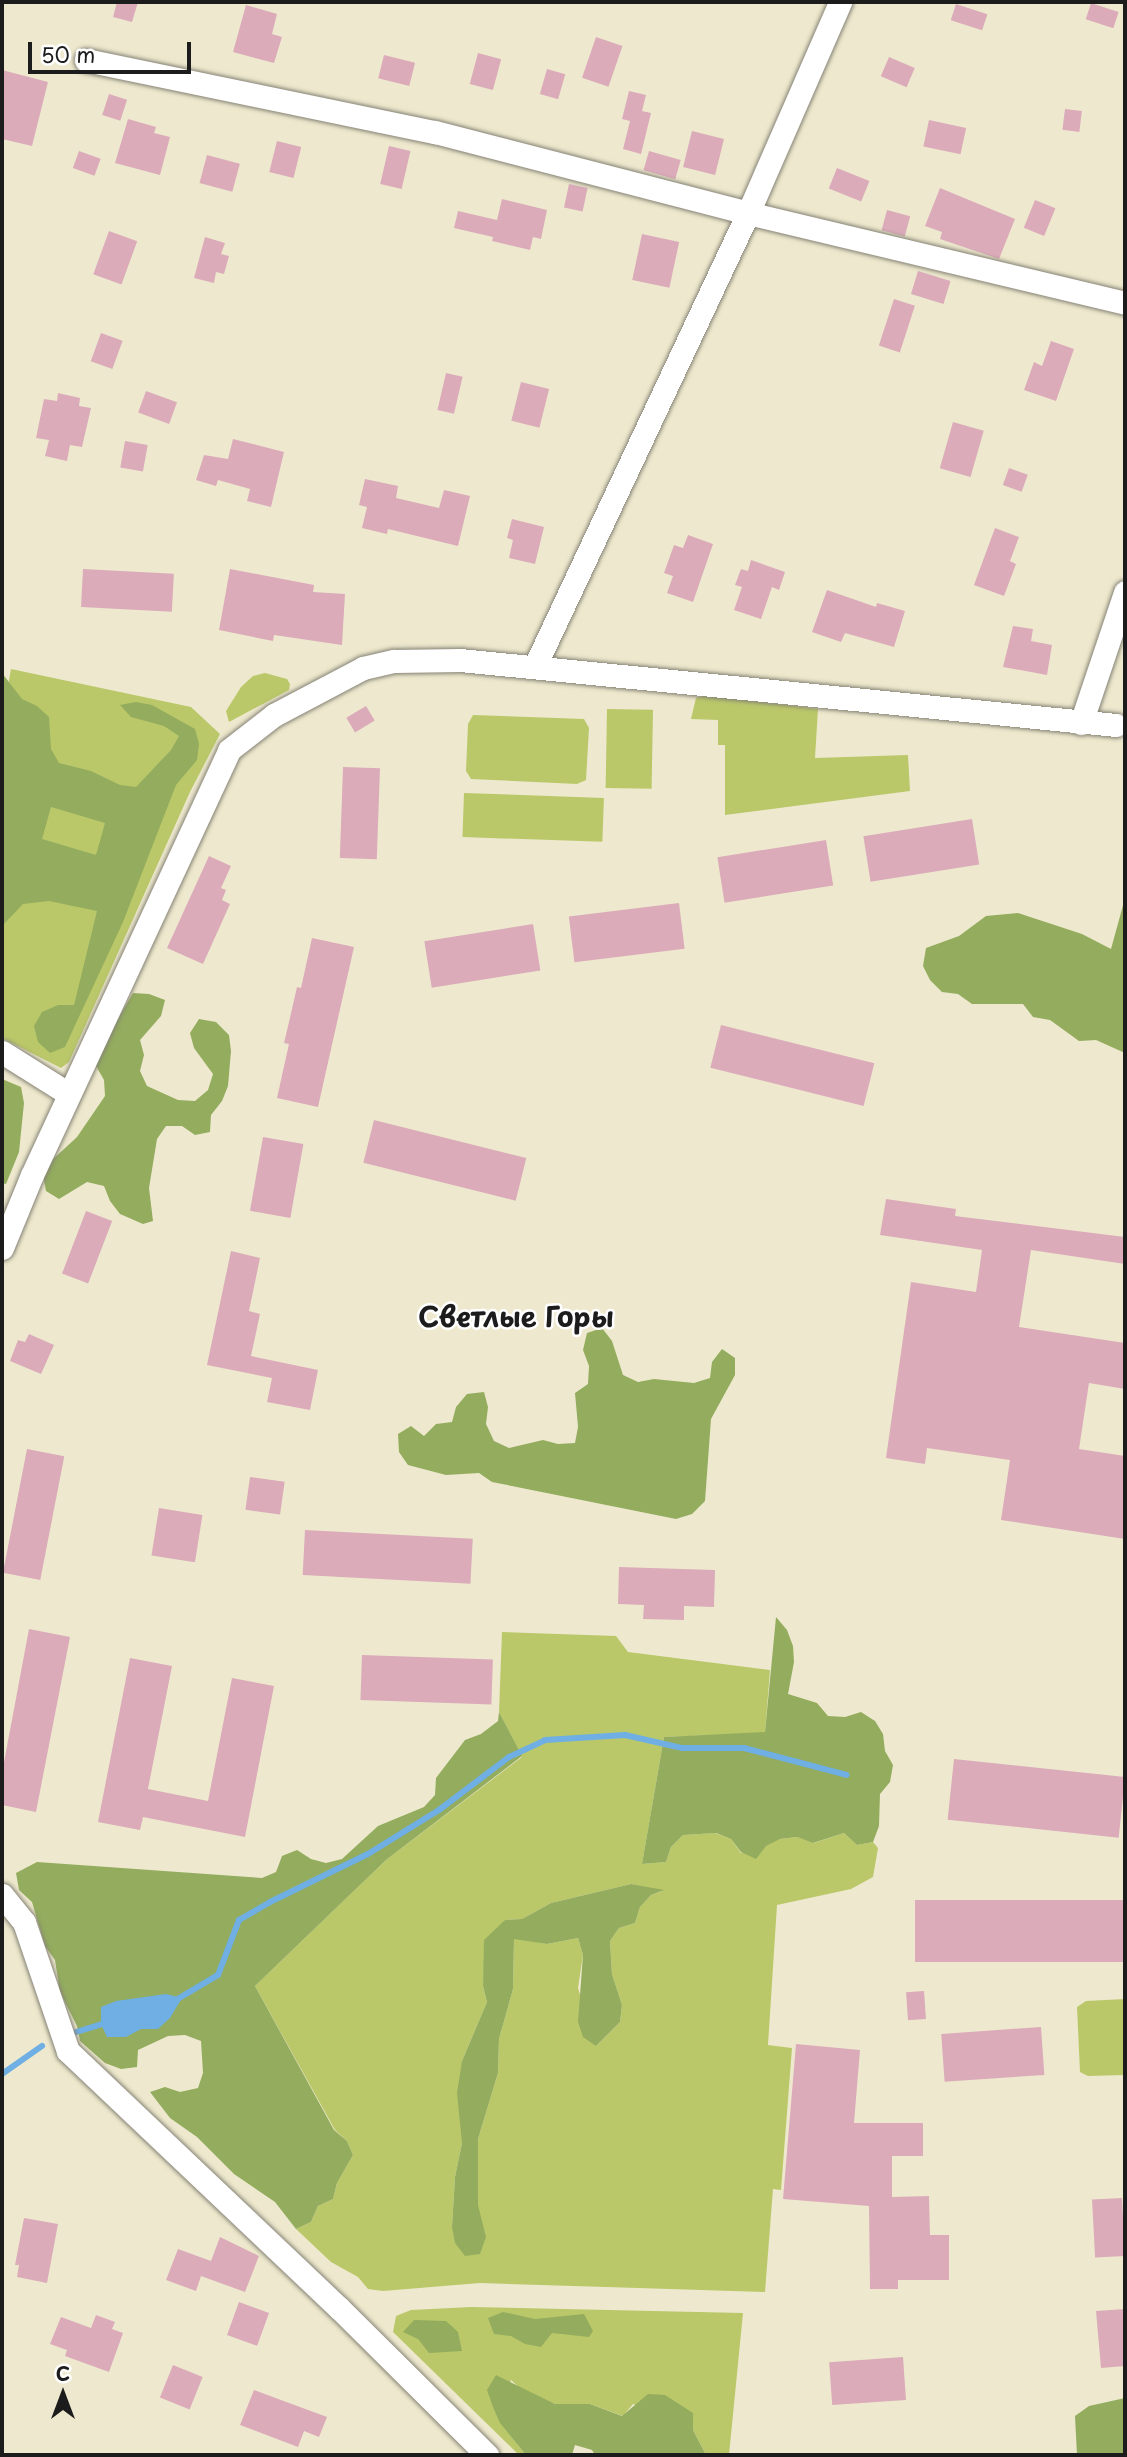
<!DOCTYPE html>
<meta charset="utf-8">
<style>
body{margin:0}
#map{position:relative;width:1127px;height:2457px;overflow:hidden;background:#eee9ce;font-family:"Playpen Sans",sans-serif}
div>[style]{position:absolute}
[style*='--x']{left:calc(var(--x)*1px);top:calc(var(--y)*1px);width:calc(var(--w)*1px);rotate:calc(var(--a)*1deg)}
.green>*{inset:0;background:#bac86a;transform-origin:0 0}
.forest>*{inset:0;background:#93ac5e}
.water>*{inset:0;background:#6fafe3}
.stream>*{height:6px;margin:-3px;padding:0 3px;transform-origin:3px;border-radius:3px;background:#6fafe3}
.building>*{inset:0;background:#dbabba;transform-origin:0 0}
.roads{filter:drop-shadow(0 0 2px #858275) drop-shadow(0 0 2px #858275)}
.minor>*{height:23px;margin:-11.5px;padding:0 11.5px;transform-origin:11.5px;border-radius:11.5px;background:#fff}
span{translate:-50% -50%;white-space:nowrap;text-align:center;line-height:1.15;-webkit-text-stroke:5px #fff;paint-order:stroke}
.quarter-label{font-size:28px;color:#1c1c1c;font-weight:700}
.frame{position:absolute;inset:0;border:4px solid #1c1c1c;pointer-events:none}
.north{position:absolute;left:28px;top:2359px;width:70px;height:70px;-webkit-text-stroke:5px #fff;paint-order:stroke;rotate:0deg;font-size:19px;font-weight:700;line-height:28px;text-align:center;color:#1c1c1c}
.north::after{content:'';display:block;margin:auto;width:24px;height:32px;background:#1c1c1c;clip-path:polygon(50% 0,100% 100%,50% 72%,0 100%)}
.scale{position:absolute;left:28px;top:42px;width:163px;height:32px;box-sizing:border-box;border:4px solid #1c1c1c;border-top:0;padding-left:9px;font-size:21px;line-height:24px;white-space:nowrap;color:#1c1c1c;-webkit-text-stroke:5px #fff;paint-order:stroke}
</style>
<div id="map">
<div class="green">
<i style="clip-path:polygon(11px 669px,191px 707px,220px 734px,190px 792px,69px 1062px,61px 1068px,2px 1038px,2px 720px)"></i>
<i style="clip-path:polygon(265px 673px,287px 679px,290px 684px,289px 690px,229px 722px,226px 711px,241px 687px,253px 676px)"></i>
<i style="clip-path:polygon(706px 695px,818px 709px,815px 758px,908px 755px,910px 791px,725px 815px,725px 745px,718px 745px,718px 720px,691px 719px,696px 698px)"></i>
<i style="left:607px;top:709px;width:46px;height:79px;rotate:1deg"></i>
<i style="clip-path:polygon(473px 715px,584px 719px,589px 728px,586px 780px,577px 784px,471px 779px,466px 771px,468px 724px)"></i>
<i style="left:464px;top:793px;width:140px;height:44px;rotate:2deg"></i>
<i style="clip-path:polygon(evenodd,502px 1632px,616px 1636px,628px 1652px,770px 1670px,765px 1733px,664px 1737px,642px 1864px,666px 1862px,671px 1847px,683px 1835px,715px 1833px,731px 1839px,741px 1853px,780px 1839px,797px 1837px,814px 1843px,844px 1833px,857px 1845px,873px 1842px,878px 1848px,873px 1877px,851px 1889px,777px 1905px,768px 2045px,792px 2048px,781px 2190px,773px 2189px,765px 2292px,480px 2283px,383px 2291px,368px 2289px,358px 2277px,331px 2262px,296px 2229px,311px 2222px,318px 2206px,333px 2199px,337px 2183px,353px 2155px,347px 2141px,335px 2130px,255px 1986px,386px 1860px,522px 1757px,499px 1712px,502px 1632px,631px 1884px,662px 1891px,651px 1895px,640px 1907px,635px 1923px,619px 1928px,610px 1941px,612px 1974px,622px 2005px,620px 2022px,596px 2046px,578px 1988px,583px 1955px,578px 1938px,547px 1944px,514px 1938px,513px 1989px,499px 2039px,498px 2073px,478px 2139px,478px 2205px,452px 2227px,455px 2177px,462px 2143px,462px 2061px,487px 2002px,483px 1986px,484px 1970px,505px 1920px,522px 1919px,551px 1903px,631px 1884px)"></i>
<i style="clip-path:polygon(1125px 1999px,1125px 2075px,1088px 2076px,1080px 2072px,1077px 2007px,1086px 2001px)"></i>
<i style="clip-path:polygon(471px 2307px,743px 2313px,729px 2455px,706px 2455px,693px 2430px,633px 2404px,623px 2416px,590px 2404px,555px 2404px,523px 2391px,511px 2380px,500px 2422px,526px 2455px,519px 2455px,393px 2332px,396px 2316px,411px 2310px)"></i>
</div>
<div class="forest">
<i style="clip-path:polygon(evenodd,2px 673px,22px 699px,37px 706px,49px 717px,51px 749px,59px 763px,91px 771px,120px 785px,136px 787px,171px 750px,179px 736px,164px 726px,131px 717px,120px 705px,136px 702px,152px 705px,195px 729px,199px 744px,197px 760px,176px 785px,123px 922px,65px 1047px,50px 1053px,38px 1042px,34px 1026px,42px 1012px,58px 1005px,74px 1005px,97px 911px,49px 901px,23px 904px,2px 926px,2px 673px,51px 807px,105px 823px,96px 855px,42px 839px,51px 807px)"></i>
<i style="clip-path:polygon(1125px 898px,1125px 1053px,1096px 1040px,1079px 1041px,1050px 1020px,1033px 1017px,1023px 1004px,972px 1004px,958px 994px,942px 992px,930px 980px,923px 966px,926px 948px,959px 936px,986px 916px,1018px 913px,1082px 934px,1111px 949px)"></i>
<i style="clip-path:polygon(133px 993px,149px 994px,165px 1000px,161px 1016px,140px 1040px,144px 1055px,140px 1071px,147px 1086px,178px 1100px,195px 1101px,208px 1090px,213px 1074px,194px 1048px,190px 1033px,199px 1019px,216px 1022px,229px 1035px,231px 1051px,228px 1086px,222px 1101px,211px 1115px,210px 1132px,195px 1135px,182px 1126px,166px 1126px,157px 1139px,149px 1188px,153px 1221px,143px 1224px,120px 1214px,110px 1201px,104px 1186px,87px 1182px,59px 1199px,46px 1191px,43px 1175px,51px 1161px,77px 1137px,105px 1096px,104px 1080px,96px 1066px,100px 1050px)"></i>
<i style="clip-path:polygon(2px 1079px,21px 1087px,24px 1103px,19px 1152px,6px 1184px,2px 1183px)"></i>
<i style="clip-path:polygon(602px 1328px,612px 1341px,623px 1375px,638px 1382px,654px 1379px,694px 1383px,710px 1378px,712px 1362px,722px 1349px,735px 1358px,735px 1375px,711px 1419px,705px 1501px,692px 1514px,676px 1519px,492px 1482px,479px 1473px,446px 1475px,408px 1465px,399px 1452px,398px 1434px,411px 1426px,424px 1436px,436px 1424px,452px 1422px,456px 1407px,467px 1394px,484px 1392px,488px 1407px,486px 1424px,494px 1441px,509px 1448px,543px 1440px,558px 1444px,575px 1443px,578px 1427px,575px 1393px,588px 1384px,589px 1366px,583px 1350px,587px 1333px)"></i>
<i style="clip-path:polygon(776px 1617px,787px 1630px,793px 1646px,794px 1662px,788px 1694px,817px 1703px,828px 1716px,845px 1717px,861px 1712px,875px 1721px,883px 1734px,885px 1751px,893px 1765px,890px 1782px,880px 1794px,879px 1826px,873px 1842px,857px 1845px,844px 1833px,813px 1843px,797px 1837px,780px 1839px,766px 1846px,756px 1859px,741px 1852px,731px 1839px,716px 1833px,683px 1835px,671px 1847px,666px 1862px,642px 1864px,664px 1737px,765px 1732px)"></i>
<i style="clip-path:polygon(499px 1712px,522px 1756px,386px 1860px,255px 1986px,334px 2130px,347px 2141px,353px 2155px,337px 2183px,333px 2199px,318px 2206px,311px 2222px,296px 2229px,275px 2202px,234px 2174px,197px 2137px,170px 2118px,150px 2092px,165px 2087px,180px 2092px,198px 2088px,203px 2073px,201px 2041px,185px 2035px,168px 2036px,138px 2050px,137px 2067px,121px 2069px,105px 2063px,80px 2041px,77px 2026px,60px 1992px,55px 1960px,45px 1946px,32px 1902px,19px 1890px,16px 1873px,37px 1862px,262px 1878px,276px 1872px,282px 1856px,297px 1850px,311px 1859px,326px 1863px,342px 1859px,378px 1826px,424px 1807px,435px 1795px,436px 1778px,465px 1740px,481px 1734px,498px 1721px)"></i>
<i style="clip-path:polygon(631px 1884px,664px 1890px,651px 1895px,640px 1907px,635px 1923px,619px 1928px,610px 1941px,612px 1974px,622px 2005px,620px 2022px,596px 2046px,583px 2037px,578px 2022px,583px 1955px,578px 1938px,547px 1944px,514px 1939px,513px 1989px,499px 2039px,498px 2073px,478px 2139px,478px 2205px,486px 2237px,480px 2254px,465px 2256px,455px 2243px,452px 2227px,455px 2177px,462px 2143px,457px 2093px,462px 2061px,487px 2002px,483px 1986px,484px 1940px,505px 1920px,522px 1919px,551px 1903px)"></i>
<i style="clip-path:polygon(503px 2312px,535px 2319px,584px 2314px,593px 2331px,589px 2337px,552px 2333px,541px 2347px,525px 2344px,511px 2336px,494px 2334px,488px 2318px)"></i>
<i style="clip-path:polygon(414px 2320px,446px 2321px,458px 2332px,462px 2351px,429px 2353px,418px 2339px,403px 2332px)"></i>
<i style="clip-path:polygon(496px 2375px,555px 2404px,590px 2404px,622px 2416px,648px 2394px,665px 2395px,693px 2413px,693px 2430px,706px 2455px,595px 2455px,592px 2450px,575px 2445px,572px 2455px,526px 2455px,500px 2423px,493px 2407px,487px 2390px)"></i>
<i style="clip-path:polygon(1125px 2398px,1125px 2455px,1077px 2455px,1075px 2416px,1089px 2406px)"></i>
</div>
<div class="water">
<i style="clip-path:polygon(166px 1994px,182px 1998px,170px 2018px,158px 2029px,141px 2029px,126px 2037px,107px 2037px,101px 2024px,101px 2007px,116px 2001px)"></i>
</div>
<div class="stream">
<i style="--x:176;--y:2000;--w:49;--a:-30.8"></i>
<i style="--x:218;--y:1975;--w:59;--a:-69.1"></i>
<i style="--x:239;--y:1920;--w:36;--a:-30"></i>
<i style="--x:270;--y:1902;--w:109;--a:-26.1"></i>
<i style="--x:368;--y:1854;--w:84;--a:-31.8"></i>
<i style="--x:439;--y:1810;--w:88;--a:-37.1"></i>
<i style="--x:509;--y:1757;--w:40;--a:-25"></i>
<i style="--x:545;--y:1740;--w:80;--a:-3.6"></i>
<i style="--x:625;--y:1735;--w:58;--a:12.8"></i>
<i style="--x:682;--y:1748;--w:62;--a:0"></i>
<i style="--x:744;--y:1748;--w:106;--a:14.7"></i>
<i style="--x:76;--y:2032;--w:34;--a:-17"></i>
<i style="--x:2;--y:2074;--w:49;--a:-35"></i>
</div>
<div class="building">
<i style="clip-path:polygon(117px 2px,138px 2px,132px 22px,113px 17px)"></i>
<i style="left:1091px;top:3px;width:29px;height:17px;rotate:18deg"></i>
<i style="left:956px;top:4px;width:33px;height:17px;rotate:18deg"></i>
<i style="clip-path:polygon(246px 5px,277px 14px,272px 34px,282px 37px,274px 63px,233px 52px)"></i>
<i style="left:596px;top:37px;width:28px;height:43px;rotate:19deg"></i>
<i style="left:478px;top:53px;width:24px;height:32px;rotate:15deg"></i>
<i style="left:384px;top:55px;width:32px;height:24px;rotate:14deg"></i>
<i style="left:889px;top:57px;width:28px;height:21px;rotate:23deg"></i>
<i style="left:547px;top:69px;width:19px;height:26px;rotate:16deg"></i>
<i style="clip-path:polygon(2px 70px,48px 82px,32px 146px,2px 139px)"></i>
<i style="clip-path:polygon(629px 91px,646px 95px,642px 111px,651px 113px,641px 154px,623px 149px,630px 121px,622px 119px)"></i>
<i style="left:109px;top:94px;width:19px;height:22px;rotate:18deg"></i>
<i style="left:1065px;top:109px;width:17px;height:21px;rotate:7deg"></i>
<i style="clip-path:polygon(128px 119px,156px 127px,154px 133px,170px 137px,160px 175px,115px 163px)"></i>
<i style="left:929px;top:120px;width:38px;height:27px;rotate:12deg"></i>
<i style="left:692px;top:131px;width:33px;height:37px;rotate:14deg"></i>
<i style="left:277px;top:141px;width:25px;height:32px;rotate:14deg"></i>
<i style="left:389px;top:146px;width:22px;height:39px;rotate:13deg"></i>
<i style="left:79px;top:151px;width:23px;height:18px;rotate:20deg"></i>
<i style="left:649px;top:151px;width:33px;height:20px;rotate:16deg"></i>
<i style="left:207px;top:155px;width:34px;height:29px;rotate:15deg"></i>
<i style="left:837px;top:168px;width:35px;height:22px;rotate:22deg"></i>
<i style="left:569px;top:184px;width:19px;height:24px;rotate:12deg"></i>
<i style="clip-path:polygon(940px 188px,1015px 219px,999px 259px,940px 239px,942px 232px,925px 226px)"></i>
<i style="clip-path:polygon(502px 199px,547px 210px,541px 239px,533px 237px,530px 250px,492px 241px,493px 237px,454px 228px,458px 211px,497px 220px)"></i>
<i style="left:1035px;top:200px;width:22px;height:30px;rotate:22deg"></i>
<i style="left:887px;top:210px;width:24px;height:21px;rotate:15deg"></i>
<i style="left:109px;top:231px;width:30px;height:46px;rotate:20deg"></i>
<i style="left:642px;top:234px;width:38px;height:47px;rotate:12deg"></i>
<i style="clip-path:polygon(205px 237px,225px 243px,221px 254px,229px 256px,224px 274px,216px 272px,214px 283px,194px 278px)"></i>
<i style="left:918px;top:271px;width:34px;height:24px;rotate:17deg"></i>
<i style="left:894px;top:299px;width:22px;height:49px;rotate:18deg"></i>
<i style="left:101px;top:333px;width:23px;height:30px;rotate:20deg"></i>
<i style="clip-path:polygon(1051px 341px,1074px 349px,1056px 401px,1024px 390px,1034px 362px,1042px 366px)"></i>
<i style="left:446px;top:373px;width:17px;height:38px;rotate:13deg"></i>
<i style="left:521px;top:382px;width:29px;height:40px;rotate:14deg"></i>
<i style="left:146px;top:391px;width:33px;height:23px;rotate:20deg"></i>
<i style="clip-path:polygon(58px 393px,80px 398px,79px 406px,91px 408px,82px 447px,70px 445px,67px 461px,45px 456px,49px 440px,36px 438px,44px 399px,57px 401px)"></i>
<i style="left:953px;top:422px;width:32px;height:48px;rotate:16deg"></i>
<i style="clip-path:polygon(233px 439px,284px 452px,271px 507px,247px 501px,250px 489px,218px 480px,216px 486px,196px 480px,204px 455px,228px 459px)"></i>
<i style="left:125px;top:441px;width:23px;height:27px;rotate:10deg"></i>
<i style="left:1009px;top:468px;width:20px;height:18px;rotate:20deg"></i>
<i style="clip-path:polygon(365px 479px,398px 486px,396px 498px,439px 508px,444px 490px,470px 496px,458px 546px,388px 529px,387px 534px,362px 528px,367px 507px,359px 505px)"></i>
<i style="clip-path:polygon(512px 519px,544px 527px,535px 564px,509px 558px,513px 540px,507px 538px)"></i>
<i style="clip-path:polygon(995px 528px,1019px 537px,1010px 561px,1016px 564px,1004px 596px,974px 585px)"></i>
<i style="clip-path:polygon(688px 535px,713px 544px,693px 602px,667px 593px,673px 576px,664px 573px,674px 545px,683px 548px)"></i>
<i style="clip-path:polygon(751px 560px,785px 572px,779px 590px,772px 587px,761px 619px,734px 610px,742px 587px,735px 585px,741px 569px,748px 571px)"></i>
<i style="left:83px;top:569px;width:91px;height:38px;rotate:3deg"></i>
<i style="clip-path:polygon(230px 569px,314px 585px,313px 592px,345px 594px,342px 645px,274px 635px,273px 641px,219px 630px)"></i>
<i style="clip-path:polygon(827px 590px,876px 607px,877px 603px,905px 611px,894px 647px,845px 633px,841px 642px,812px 632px)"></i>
<i style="clip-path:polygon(1013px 626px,1033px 629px,1031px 641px,1052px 645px,1047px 675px,1003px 667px)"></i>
<i style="left:366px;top:706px;width:17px;height:23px;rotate:59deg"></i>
<i style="left:343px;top:767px;width:37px;height:91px;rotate:2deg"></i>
<i style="left:972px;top:819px;width:46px;height:110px;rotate:81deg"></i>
<i style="left:826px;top:840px;width:46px;height:110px;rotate:81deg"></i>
<i style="clip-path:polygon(209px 856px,231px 866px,221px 888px,226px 890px,222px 900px,230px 904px,203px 964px,167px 948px)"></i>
<i style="left:679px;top:903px;width:46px;height:111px;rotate:83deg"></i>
<i style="left:533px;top:924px;width:47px;height:110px;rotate:81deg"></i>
<i style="clip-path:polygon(312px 938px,354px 947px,318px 1107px,277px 1098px,289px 1044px,284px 1043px,289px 1022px,297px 987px,301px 988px)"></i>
<i style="left:721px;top:1025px;width:158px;height:44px;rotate:14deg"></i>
<i style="left:374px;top:1120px;width:157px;height:44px;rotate:14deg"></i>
<i style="left:263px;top:1137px;width:41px;height:75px;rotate:10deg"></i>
<i style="clip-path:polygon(886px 1199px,956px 1209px,955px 1216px,1125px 1237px,1125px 1264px,1031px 1250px,1019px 1327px,1125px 1343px,1125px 1389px,1089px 1383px,1079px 1449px,1125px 1456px,1125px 1539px,1001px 1520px,1010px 1460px,927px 1448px,925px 1464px,886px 1458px,911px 1282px,976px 1292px,982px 1250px,880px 1235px)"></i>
<i style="left:86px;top:1211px;width:28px;height:67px;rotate:21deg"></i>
<i style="clip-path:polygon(231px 1251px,260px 1258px,249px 1311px,260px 1314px,251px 1356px,318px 1370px,310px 1410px,267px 1402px,272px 1378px,207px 1365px)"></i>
<i style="clip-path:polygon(29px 1334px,54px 1345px,41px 1374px,10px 1361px,18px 1340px,25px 1342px)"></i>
<i style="left:27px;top:1449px;width:38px;height:126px;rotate:11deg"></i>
<i style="left:250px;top:1477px;width:35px;height:33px;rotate:8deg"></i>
<i style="left:159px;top:1508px;width:44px;height:48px;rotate:9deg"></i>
<i style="left:305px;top:1530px;width:168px;height:45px;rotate:3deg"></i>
<i style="clip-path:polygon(619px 1567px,715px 1570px,714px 1607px,684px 1606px,684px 1620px,643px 1619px,644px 1605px,618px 1604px)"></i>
<i style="clip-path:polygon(29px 1629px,70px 1637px,36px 1812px,2px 1805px,2px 1773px)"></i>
<i style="left:362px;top:1655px;width:131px;height:45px;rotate:2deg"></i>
<i style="clip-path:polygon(130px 1658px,172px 1666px,148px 1789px,208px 1801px,232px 1678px,274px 1686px,245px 1837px,143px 1817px,140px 1830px,98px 1822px)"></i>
<i style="left:954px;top:1759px;width:172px;height:61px;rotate:6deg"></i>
<i style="left:1125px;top:1900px;width:62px;height:210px;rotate:90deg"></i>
<i style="left:924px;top:1991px;width:28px;height:18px;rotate:86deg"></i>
<i style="left:1041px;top:2027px;width:48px;height:100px;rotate:86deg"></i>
<i style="clip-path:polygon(796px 2044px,860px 2050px,854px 2123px,923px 2123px,923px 2156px,892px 2156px,892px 2197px,929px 2196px,930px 2235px,949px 2235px,949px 2280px,898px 2280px,898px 2289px,870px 2289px,869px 2206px,783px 2199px)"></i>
<i style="left:1122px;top:2198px;width:58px;height:30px;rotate:87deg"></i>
<i style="clip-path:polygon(24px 2218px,58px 2224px,47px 2283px,17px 2277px,19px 2265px,15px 2265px)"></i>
<i style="clip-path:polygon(220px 2237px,259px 2256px,245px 2292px,201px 2276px,196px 2291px,166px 2280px,178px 2249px,211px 2261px)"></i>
<i style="left:239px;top:2302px;width:32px;height:35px;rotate:20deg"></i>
<i style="clip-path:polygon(1125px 2309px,1125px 2366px,1101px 2368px,1096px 2311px)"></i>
<i style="clip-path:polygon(96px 2315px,115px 2322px,112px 2329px,123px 2333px,109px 2372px,65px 2356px,67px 2350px,50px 2344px,61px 2317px,91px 2328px)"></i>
<i style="left:903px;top:2357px;width:43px;height:74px;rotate:86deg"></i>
<i style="left:173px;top:2365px;width:32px;height:35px;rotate:22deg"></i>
<i style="clip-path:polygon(254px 2390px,327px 2417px,319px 2437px,304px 2431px,298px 2447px,240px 2425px)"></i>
</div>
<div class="roads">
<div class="minor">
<i style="--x:86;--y:60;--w:356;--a:11.7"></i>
<i style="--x:435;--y:132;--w:323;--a:14.5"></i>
<i style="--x:748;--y:213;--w:388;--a:13.4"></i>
<i style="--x:535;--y:666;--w:501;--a:-64.82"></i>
<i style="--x:748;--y:213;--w:230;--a:-66.4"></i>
<i style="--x:1081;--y:723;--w:138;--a:-71.4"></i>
<i style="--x:2;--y:1052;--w:79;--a:32.1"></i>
<i style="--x:2;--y:1248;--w:79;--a:-67.7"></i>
<i style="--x:32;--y:1175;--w:468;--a:-65.1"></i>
<i style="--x:229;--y:750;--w:57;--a:-37.9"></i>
<i style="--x:274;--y:715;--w:101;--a:-27.8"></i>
<i style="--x:363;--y:668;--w:32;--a:-13"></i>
<i style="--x:394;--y:661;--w:66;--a:-0.9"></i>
<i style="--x:460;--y:660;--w:659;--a:5.66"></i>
<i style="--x:2;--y:1895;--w:35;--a:51"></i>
<i style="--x:24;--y:1922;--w:136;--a:71.2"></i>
<i style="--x:68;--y:2051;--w:373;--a:43.5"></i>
<i style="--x:339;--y:2308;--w:209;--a:44.8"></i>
</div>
</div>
<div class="quarter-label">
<span style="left:516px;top:1316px">Светлые Горы</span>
</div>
<div class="frame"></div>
<div class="north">С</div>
<div class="scale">50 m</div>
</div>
